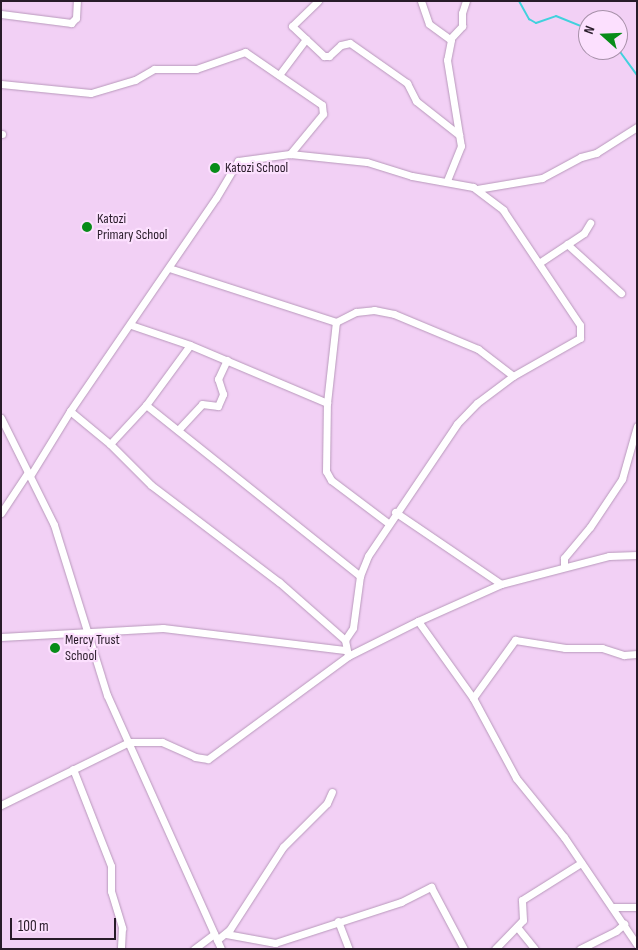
<!DOCTYPE html>
<style>
body{margin:0}
#map{position:relative;width:638px;height:950px;overflow:hidden;background:#f2d0f5;font-family:"Sofia Sans Condensed",sans-serif}
div>[style]{position:absolute}
[style*='--x']{left:calc(var(--x)*1px);top:calc(var(--y)*1px);width:calc(var(--w)*1px);rotate:calc(var(--a)*1deg)}
.stream>*{height:2px;margin:-1px;padding:0 1px;transform-origin:1px;border-radius:1px;background:#41d1dd}
.roads{filter:drop-shadow(0 0 1px #b898bb) drop-shadow(0 0 1px #b898bb)}
.minor>*{height:7px;margin:-3.5px;padding:0 3.5px;transform-origin:3.5px;border-radius:3.5px;background:#fff}
.dots>*{width:14px;height:14px;translate:-50% -50%;box-sizing:border-box;border:2px solid #fce0fe;border-radius:50%}
span{translate:-50% -50%;white-space:nowrap;text-align:center;line-height:1.15;-webkit-text-stroke:4.5px #fce0fe;paint-order:stroke}
.poi-label{font-size:14px;color:#281b29}
.left{translate:0 -50%;text-align:left}
.frame{position:absolute;inset:0;border:2px solid #281b29;pointer-events:none}
.north{position:absolute;left:578px;top:10px;width:50px;height:50px;box-sizing:border-box;background:#fce0fe;border:1px solid #a791a9;border-radius:50%;rotate:290deg;font-size:14px;font-weight:700;line-height:20px;text-align:center;color:#281b29}
.north::after{content:'';display:block;margin:auto;width:18px;height:22px;background:#088c19;clip-path:polygon(50% 0,100% 100%,50% 72%,0 100%)}
.scale{position:absolute;left:10px;top:918px;width:106px;height:22px;box-sizing:border-box;border:2px solid #281b29;border-top:0;padding-left:6px;font-size:15px;line-height:18px;white-space:nowrap;color:#281b29;-webkit-text-stroke:4px #fce0fe;paint-order:stroke}
</style>
<div id="map">
<div class="stream">
<i style="--x:519;--y:1;--w:21;--a:61"></i>
<i style="--x:529;--y:19;--w:8;--a:30"></i>
<i style="--x:536;--y:23;--w:21;--a:-19"></i>
<i style="--x:556;--y:16;--w:35;--a:22"></i>
<i style="--x:618;--y:49;--w:32;--a:54"></i>
</div>
<div class="roads">
<div class="minor">
<i style="--x:318;--y:1;--w:36;--a:136"></i>
<i style="--x:292;--y:26;--w:44;--a:43.2"></i>
<i style="--x:324;--y:56;--w:5;--a:0"></i>
<i style="--x:329;--y:56;--w:16;--a:-43"></i>
<i style="--x:341;--y:45;--w:9;--a:-13"></i>
<i style="--x:350;--y:43;--w:70;--a:35.1"></i>
<i style="--x:407;--y:83;--w:20;--a:63"></i>
<i style="--x:416;--y:101;--w:55;--a:38.3"></i>
<i style="--x:421;--y:1;--w:24;--a:71"></i>
<i style="--x:429;--y:24;--w:27;--a:36"></i>
<i style="--x:451;--y:40;--w:20;--a:101"></i>
<i style="--x:447;--y:60;--w:87;--a:80.8"></i>
<i style="--x:461;--y:146;--w:37;--a:112"></i>
<i style="--x:1;--y:14;--w:71;--a:7.3"></i>
<i style="--x:71;--y:23;--w:7;--a:-45"></i>
<i style="--x:76;--y:18;--w:17;--a:-87"></i>
<i style="--x:450;--y:39;--w:18;--a:-47"></i>
<i style="--x:462;--y:26;--w:13;--a:-90"></i>
<i style="--x:462;--y:13;--w:13;--a:-72"></i>
<i style="--x:279;--y:75;--w:45;--a:-53.1"></i>
<i style="--x:1;--y:84;--w:90;--a:5.7"></i>
<i style="--x:91;--y:93;--w:46;--a:-16.5"></i>
<i style="--x:135;--y:80;--w:22;--a:-30"></i>
<i style="--x:154;--y:69;--w:42;--a:0"></i>
<i style="--x:196;--y:69;--w:52;--a:-19.1"></i>
<i style="--x:245;--y:52;--w:93;--a:34.5"></i>
<i style="--x:322;--y:105;--w:9;--a:84"></i>
<i style="--x:323;--y:114;--w:52;--a:129.5"></i>
<i style="--x:1;--y:134;--w:1;--a:0"></i>
<i style="--x:477;--y:189;--w:66;--a:-9.6"></i>
<i style="--x:542;--y:178;--w:44;--a:-28.3"></i>
<i style="--x:581;--y:157;--w:16;--a:-15"></i>
<i style="--x:596;--y:153;--w:49;--a:-32.4"></i>
<i style="--x:567;--y:244;--w:73;--a:42.2"></i>
<i style="--x:539;--y:263;--w:54;--a:-33.7"></i>
<i style="--x:584;--y:233;--w:12;--a:-59"></i>
<i style="--x:169;--y:268;--w:176;--a:17.9"></i>
<i style="--x:131;--y:325;--w:62;--a:18.7"></i>
<i style="--x:190;--y:345;--w:149;--a:22.9"></i>
<i style="--x:146;--y:405;--w:274;--a:38.6"></i>
<i style="--x:70;--y:411;--w:52;--a:39.5"></i>
<i style="--x:110;--y:444;--w:58;--a:45"></i>
<i style="--x:151;--y:485;--w:161;--a:37.2"></i>
<i style="--x:279;--y:582;--w:88;--a:41.3"></i>
<i style="--x:1;--y:418;--w:119;--a:63.6"></i>
<i style="--x:54;--y:525;--w:178;--a:72.7"></i>
<i style="--x:107;--y:695;--w:278;--a:65.8"></i>
<i style="--x:178;--y:430;--w:35;--a:-47"></i>
<i style="--x:202;--y:404;--w:16;--a:7"></i>
<i style="--x:218;--y:406;--w:13;--a:-67"></i>
<i style="--x:223;--y:394;--w:16;--a:-108"></i>
<i style="--x:218;--y:379;--w:21;--a:-65"></i>
<i style="--x:110;--y:444;--w:53;--a:-47.3"></i>
<i style="--x:146;--y:405;--w:74;--a:-53.7"></i>
<i style="--x:30;--y:476;--w:76;--a:-58.4"></i>
<i style="--x:70;--y:411;--w:258;--a:-55.6"></i>
<i style="--x:216;--y:198;--w:43;--a:-59.3"></i>
<i style="--x:238;--y:161;--w:52;--a:-7.7"></i>
<i style="--x:290;--y:154;--w:77;--a:5.9"></i>
<i style="--x:367;--y:162;--w:47;--a:17.3"></i>
<i style="--x:412;--y:176;--w:62;--a:10.2"></i>
<i style="--x:473;--y:187;--w:38;--a:37"></i>
<i style="--x:503;--y:210;--w:138;--a:56.2"></i>
<i style="--x:580;--y:325;--w:13;--a:90"></i>
<i style="--x:580;--y:338;--w:77;--a:150.4"></i>
<i style="--x:513;--y:376;--w:45;--a:143.1"></i>
<i style="--x:477;--y:403;--w:29;--a:134"></i>
<i style="--x:457;--y:424;--w:159;--a:124"></i>
<i style="--x:368;--y:556;--w:22;--a:112"></i>
<i style="--x:360;--y:576;--w:52;--a:97.7"></i>
<i style="--x:353;--y:628;--w:14;--a:124"></i>
<i style="--x:345;--y:640;--w:16;--a:79"></i>
<i style="--x:395;--y:512;--w:128;--a:34.2"></i>
<i style="--x:1;--y:513;--w:49;--a:-56.6"></i>
<i style="--x:388;--y:523;--w:71;--a:-143"></i>
<i style="--x:331;--y:480;--w:10;--a:-119"></i>
<i style="--x:326;--y:471;--w:68;--a:-89.2"></i>
<i style="--x:327;--y:403;--w:81;--a:-83.7"></i>
<i style="--x:336;--y:322;--w:22;--a:-27"></i>
<i style="--x:356;--y:312;--w:18;--a:-6"></i>
<i style="--x:374;--y:310;--w:20;--a:11"></i>
<i style="--x:394;--y:314;--w:91;--a:22.6"></i>
<i style="--x:478;--y:349;--w:44;--a:37.6"></i>
<i style="--x:564;--y:567;--w:9;--a:-90"></i>
<i style="--x:564;--y:558;--w:40;--a:-50"></i>
<i style="--x:590;--y:527;--w:58;--a:-56.3"></i>
<i style="--x:622;--y:479;--w:55;--a:-74.2"></i>
<i style="--x:418;--y:621;--w:95;--a:54.5"></i>
<i style="--x:473;--y:698;--w:91;--a:61.7"></i>
<i style="--x:516;--y:778;--w:76;--a:50.9"></i>
<i style="--x:564;--y:837;--w:130;--a:55.9"></i>
<i style="--x:1;--y:637;--w:162;--a:-3.2"></i>
<i style="--x:163;--y:628;--w:183;--a:6.9"></i>
<i style="--x:473;--y:698;--w:72;--a:-54.1"></i>
<i style="--x:515;--y:640;--w:51;--a:9.1"></i>
<i style="--x:565;--y:648;--w:37;--a:0"></i>
<i style="--x:602;--y:648;--w:23;--a:18"></i>
<i style="--x:624;--y:655;--w:13;--a:-4"></i>
<i style="--x:73;--y:769;--w:104;--a:68.6"></i>
<i style="--x:111;--y:866;--w:25;--a:90"></i>
<i style="--x:111;--y:891;--w:39;--a:73"></i>
<i style="--x:122;--y:928;--w:21;--a:93"></i>
<i style="--x:1;--y:805;--w:143;--a:-26.2"></i>
<i style="--x:129;--y:742;--w:33;--a:0"></i>
<i style="--x:162;--y:742;--w:36;--a:24"></i>
<i style="--x:195;--y:757;--w:13;--a:9"></i>
<i style="--x:208;--y:759;--w:174;--a:-36.3"></i>
<i style="--x:348;--y:656;--w:78;--a:-26.6"></i>
<i style="--x:418;--y:621;--w:91;--a:-24"></i>
<i style="--x:501;--y:584;--w:112;--a:-14.5"></i>
<i style="--x:609;--y:556;--w:28;--a:-2"></i>
<i style="--x:612;--y:907;--w:25;--a:0"></i>
<i style="--x:338;--y:921;--w:30;--a:69"></i>
<i style="--x:517;--y:927;--w:28;--a:51"></i>
<i style="--x:226;--y:934;--w:50;--a:10.4"></i>
<i style="--x:275;--y:943;--w:133;--a:-18"></i>
<i style="--x:401;--y:902;--w:34;--a:-27"></i>
<i style="--x:431;--y:887;--w:70;--a:62"></i>
<i style="--x:217;--y:940;--w:17;--a:-40"></i>
<i style="--x:230;--y:929;--w:98;--a:-57.1"></i>
<i style="--x:283;--y:847;--w:62;--a:-45"></i>
<i style="--x:327;--y:803;--w:12;--a:-66"></i>
<i style="--x:194;--y:949;--w:25;--a:-37"></i>
<i style="--x:495;--y:949;--w:40;--a:-46"></i>
<i style="--x:523;--y:920;--w:20;--a:-93"></i>
<i style="--x:522;--y:900;--w:70;--a:-32.1"></i>
<i style="--x:580;--y:949;--w:40;--a:-26.6"></i>
<i style="--x:616;--y:931;--w:11;--a:-41"></i>
</div>
</div>
<div class="dots">
<i style="left:215px;top:168px;background:#088c19"></i>
<i style="left:87px;top:227px;background:#088c19"></i>
<i style="left:55px;top:648px;background:#088c19"></i>
</div>
<div class="poi-label">
<span class="left" style="left:225px;top:168px">Katozi School</span>
<span class="left" style="left:97px;top:227px">Katozi<br>Primary School</span>
<span class="left" style="left:65px;top:648px">Mercy Trust<br>School</span>
</div>
<div class="frame"></div>
<div class="north">N</div>
<div class="scale">100 m</div>
</div>
